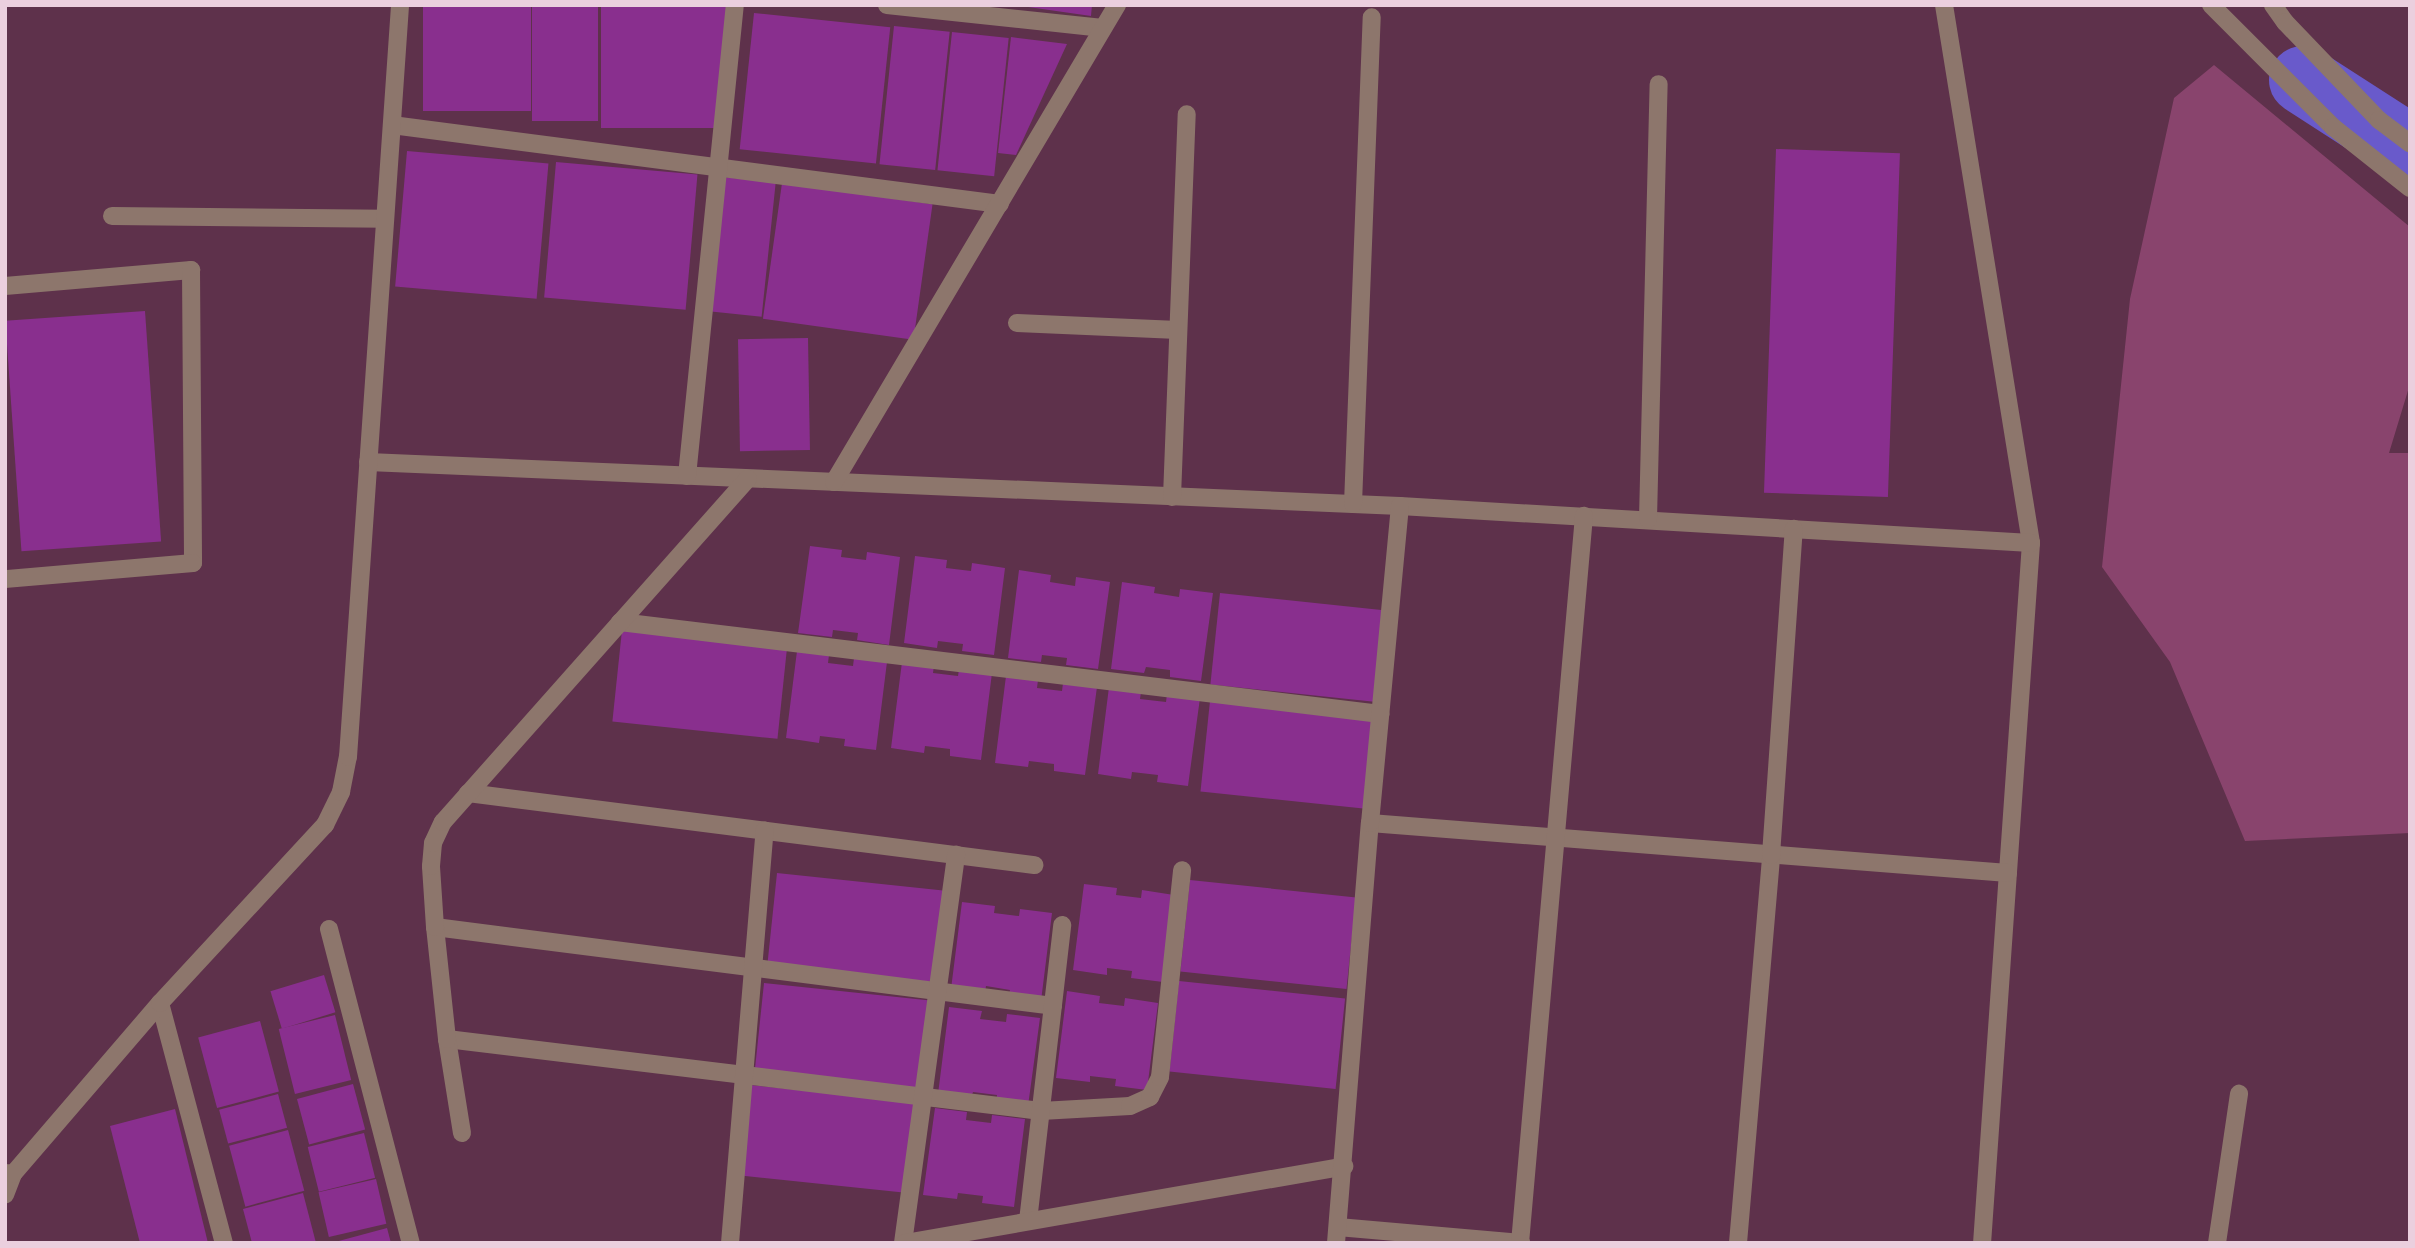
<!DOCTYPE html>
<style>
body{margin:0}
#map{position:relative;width:2415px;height:1248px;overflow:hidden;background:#5e314b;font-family:Karla,sans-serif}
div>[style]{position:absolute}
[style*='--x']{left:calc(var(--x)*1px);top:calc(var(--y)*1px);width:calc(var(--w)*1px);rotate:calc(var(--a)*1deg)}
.green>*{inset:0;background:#89446d}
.river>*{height:68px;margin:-34px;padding:0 34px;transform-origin:34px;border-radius:34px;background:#695acb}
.building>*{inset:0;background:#892f8e;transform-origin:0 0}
.minor>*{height:18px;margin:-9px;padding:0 9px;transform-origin:9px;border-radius:9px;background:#8d766c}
span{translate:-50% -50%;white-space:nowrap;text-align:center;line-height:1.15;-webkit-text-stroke:7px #522740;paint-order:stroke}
.frame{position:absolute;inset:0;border:7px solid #ebcfde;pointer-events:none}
</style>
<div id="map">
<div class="green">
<i style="clip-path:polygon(2214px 65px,2410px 227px,2410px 384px,2389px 453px,2410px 453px,2410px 833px,2245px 841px,2170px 662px,2102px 567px,2130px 299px,2174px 98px)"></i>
</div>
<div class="river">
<i style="--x:2303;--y:80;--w:127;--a:32.8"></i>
</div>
<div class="building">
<i style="left:423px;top:5px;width:108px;height:106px"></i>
<i style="left:532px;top:5px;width:66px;height:116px"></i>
<i style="left:601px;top:5px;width:125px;height:123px"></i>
<i style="clip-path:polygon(1015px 5px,1092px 5px,1091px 16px)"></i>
<i style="left:754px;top:13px;width:137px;height:137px;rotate:6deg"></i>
<i style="left:894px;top:26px;width:56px;height:139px;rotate:6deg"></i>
<i style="left:952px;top:32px;width:57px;height:139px;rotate:6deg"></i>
<i style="clip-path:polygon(1011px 37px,1067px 44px,1016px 155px,998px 153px)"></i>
<i style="left:1776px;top:149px;width:124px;height:344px;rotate:2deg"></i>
<i style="left:407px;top:151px;width:142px;height:136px;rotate:5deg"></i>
<i style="left:556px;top:162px;width:142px;height:136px;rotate:5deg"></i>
<i style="left:723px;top:177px;width:53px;height:135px;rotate:6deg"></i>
<i style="left:782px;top:183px;width:152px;height:137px;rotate:8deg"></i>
<i style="left:145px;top:311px;width:231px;height:140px;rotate:86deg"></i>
<i style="left:808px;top:338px;width:112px;height:70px;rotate:89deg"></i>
<i style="clip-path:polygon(810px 546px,842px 550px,841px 557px,866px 560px,867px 552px,900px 557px,889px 645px,857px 640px,858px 633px,833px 630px,832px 637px,798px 633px)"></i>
<i style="clip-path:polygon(915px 556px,947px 560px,946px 568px,971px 571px,972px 563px,1005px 568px,994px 655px,962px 651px,963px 644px,938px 641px,937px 648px,904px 643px)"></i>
<i style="clip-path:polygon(1019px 570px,1051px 575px,1050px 582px,1075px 586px,1076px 577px,1110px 582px,1098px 669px,1066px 665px,1067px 658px,1042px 655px,1041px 662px,1008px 658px)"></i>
<i style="clip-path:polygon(1122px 582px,1155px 587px,1154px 593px,1179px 597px,1180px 589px,1213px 593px,1201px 681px,1170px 677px,1170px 670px,1146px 667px,1144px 673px,1111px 669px)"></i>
<i style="left:1220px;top:593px;width:167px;height:92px;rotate:6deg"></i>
<i style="left:622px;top:630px;width:166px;height:92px;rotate:6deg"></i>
<i style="clip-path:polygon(797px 651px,829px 655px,828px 663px,853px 666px,854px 658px,887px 662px,876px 750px,844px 746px,845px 739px,820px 736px,819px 743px,786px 738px)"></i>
<i style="clip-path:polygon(902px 662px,934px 666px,933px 673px,958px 676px,959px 669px,992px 673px,981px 760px,950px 756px,950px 749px,925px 746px,924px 753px,891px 748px)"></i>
<i style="clip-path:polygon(1006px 676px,1038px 680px,1037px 688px,1062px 691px,1063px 683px,1097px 687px,1085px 775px,1054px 771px,1054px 764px,1029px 761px,1028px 767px,995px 763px)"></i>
<i style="clip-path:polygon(1109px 687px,1141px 692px,1140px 699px,1166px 702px,1167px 694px,1200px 698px,1188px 786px,1157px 782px,1158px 775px,1132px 772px,1131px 779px,1098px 774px)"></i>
<i style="left:1210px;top:701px;width:166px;height:91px;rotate:6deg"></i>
<i style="left:777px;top:873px;width:167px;height:92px;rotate:6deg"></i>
<i style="left:1190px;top:880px;width:167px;height:92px;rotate:6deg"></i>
<i style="clip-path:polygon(1084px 884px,1117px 888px,1116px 895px,1141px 898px,1142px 890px,1174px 895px,1163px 982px,1131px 978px,1132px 971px,1107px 968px,1107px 975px,1073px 970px)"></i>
<i style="clip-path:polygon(962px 902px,995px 906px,994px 913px,1019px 916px,1020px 909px,1052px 913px,1041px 1001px,1009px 996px,1010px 990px,986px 986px,985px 993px,951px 989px)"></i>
<i style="left:324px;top:975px;width:39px;height:56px;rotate:73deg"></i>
<i style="left:1179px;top:981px;width:167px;height:91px;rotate:6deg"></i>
<i style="left:764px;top:983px;width:167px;height:91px;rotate:6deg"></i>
<i style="clip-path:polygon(1067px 991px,1100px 996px,1099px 1003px,1124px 1006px,1125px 998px,1158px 1003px,1147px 1090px,1115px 1086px,1116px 1079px,1090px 1076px,1090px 1082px,1056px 1078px)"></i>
<i style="clip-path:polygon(949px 1007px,982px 1011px,980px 1019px,1006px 1022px,1007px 1014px,1040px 1018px,1028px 1106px,996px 1102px,997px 1095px,973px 1092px,971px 1098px,938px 1094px)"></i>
<i style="left:335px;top:1015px;width:67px;height:58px;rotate:76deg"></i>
<i style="left:260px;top:1021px;width:73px;height:64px;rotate:75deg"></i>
<i style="left:353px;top:1084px;width:47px;height:58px;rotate:75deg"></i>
<i style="left:750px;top:1085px;width:166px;height:91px;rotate:6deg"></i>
<i style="left:278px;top:1094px;width:35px;height:61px;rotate:75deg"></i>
<i style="clip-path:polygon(935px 1108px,967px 1112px,966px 1120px,991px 1123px,992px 1115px,1025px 1119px,1014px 1207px,982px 1203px,983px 1196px,958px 1193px,957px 1199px,923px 1195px)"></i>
<i style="clip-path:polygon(175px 1109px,208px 1243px,140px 1243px,110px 1126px)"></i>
<i style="left:288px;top:1130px;width:63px;height:61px;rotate:75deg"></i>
<i style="left:364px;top:1133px;width:46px;height:58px;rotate:76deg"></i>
<i style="left:376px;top:1179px;width:46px;height:59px;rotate:77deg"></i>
<i style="clip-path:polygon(303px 1193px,316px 1243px,252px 1243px,243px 1209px)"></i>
<i style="clip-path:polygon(387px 1228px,391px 1243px,335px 1243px,335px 1242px)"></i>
</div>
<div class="minor">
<i style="--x:887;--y:5;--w:217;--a:6.1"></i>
<i style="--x:1944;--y:5;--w:545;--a:80.81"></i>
<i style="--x:2031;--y:543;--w:702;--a:94"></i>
<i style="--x:2211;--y:5;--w:173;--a:45"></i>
<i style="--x:2333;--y:127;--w:98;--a:38.4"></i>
<i style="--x:2273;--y:5;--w:21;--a:55"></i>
<i style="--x:2285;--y:22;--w:136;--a:46.2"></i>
<i style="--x:2379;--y:120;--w:39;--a:37"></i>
<i style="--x:392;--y:125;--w:613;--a:7.4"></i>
<i style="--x:112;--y:216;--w:273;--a:0.6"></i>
<i style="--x:5;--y:286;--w:187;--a:-4.9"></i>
<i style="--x:191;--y:270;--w:293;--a:89.6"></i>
<i style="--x:193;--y:563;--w:189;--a:175.1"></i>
<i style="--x:1017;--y:323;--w:161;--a:2.5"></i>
<i style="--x:368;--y:462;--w:1033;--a:2.44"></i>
<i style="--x:1400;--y:506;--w:632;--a:3.36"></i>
<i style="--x:687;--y:476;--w:473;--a:-84.2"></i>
<i style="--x:834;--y:482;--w:555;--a:-59.32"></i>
<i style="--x:1172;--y:497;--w:383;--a:-87.8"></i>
<i style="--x:1353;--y:504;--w:487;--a:-87.8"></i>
<i style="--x:1648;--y:519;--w:435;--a:-88.6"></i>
<i style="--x:620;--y:622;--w:766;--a:6.9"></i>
<i style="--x:468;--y:793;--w:571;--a:7.25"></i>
<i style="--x:1370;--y:823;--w:640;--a:4.48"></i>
<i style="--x:435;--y:927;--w:623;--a:7.28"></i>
<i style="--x:329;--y:929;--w:325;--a:75.4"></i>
<i style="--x:160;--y:1003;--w:248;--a:75.1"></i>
<i style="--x:447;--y:1039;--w:598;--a:6.91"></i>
<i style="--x:1041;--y:1111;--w:89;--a:-3.2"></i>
<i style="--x:1130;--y:1106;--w:22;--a:-24"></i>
<i style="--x:1150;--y:1097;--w:22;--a:-63"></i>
<i style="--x:1160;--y:1077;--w:208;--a:-83.9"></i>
<i style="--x:462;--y:1133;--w:95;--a:-99.1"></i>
<i style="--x:447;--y:1039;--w:113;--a:-96.1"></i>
<i style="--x:435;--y:927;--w:61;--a:-93.8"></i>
<i style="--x:431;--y:866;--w:23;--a:-85"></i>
<i style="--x:433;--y:843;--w:23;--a:-65"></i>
<i style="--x:443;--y:822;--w:459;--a:-48.4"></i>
<i style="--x:5;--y:1173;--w:8;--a:7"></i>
<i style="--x:13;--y:1174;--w:22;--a:111"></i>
<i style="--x:13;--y:1174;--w:225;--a:-49.3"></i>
<i style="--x:160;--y:1003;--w:243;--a:-47.2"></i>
<i style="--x:325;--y:825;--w:37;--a:-64"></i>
<i style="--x:341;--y:792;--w:36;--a:-79"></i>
<i style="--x:348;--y:757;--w:754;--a:-86.04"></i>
<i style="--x:1028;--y:1221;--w:298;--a:-83.4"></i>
<i style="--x:1338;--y:1227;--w:184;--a:5"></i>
<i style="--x:730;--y:1243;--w:414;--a:-85.2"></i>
<i style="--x:903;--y:1243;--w:392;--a:-82.2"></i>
<i style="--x:905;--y:1243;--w:446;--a:-9.9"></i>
<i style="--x:1336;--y:1243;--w:421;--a:-85.4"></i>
<i style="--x:1370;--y:823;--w:318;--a:-84.6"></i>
<i style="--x:1520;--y:1243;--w:730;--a:-84.97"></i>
<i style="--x:1738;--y:1243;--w:389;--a:-85.1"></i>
<i style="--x:1771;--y:855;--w:327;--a:-86"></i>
<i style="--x:2217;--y:1243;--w:151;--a:-81.6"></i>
</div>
<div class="frame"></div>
</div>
